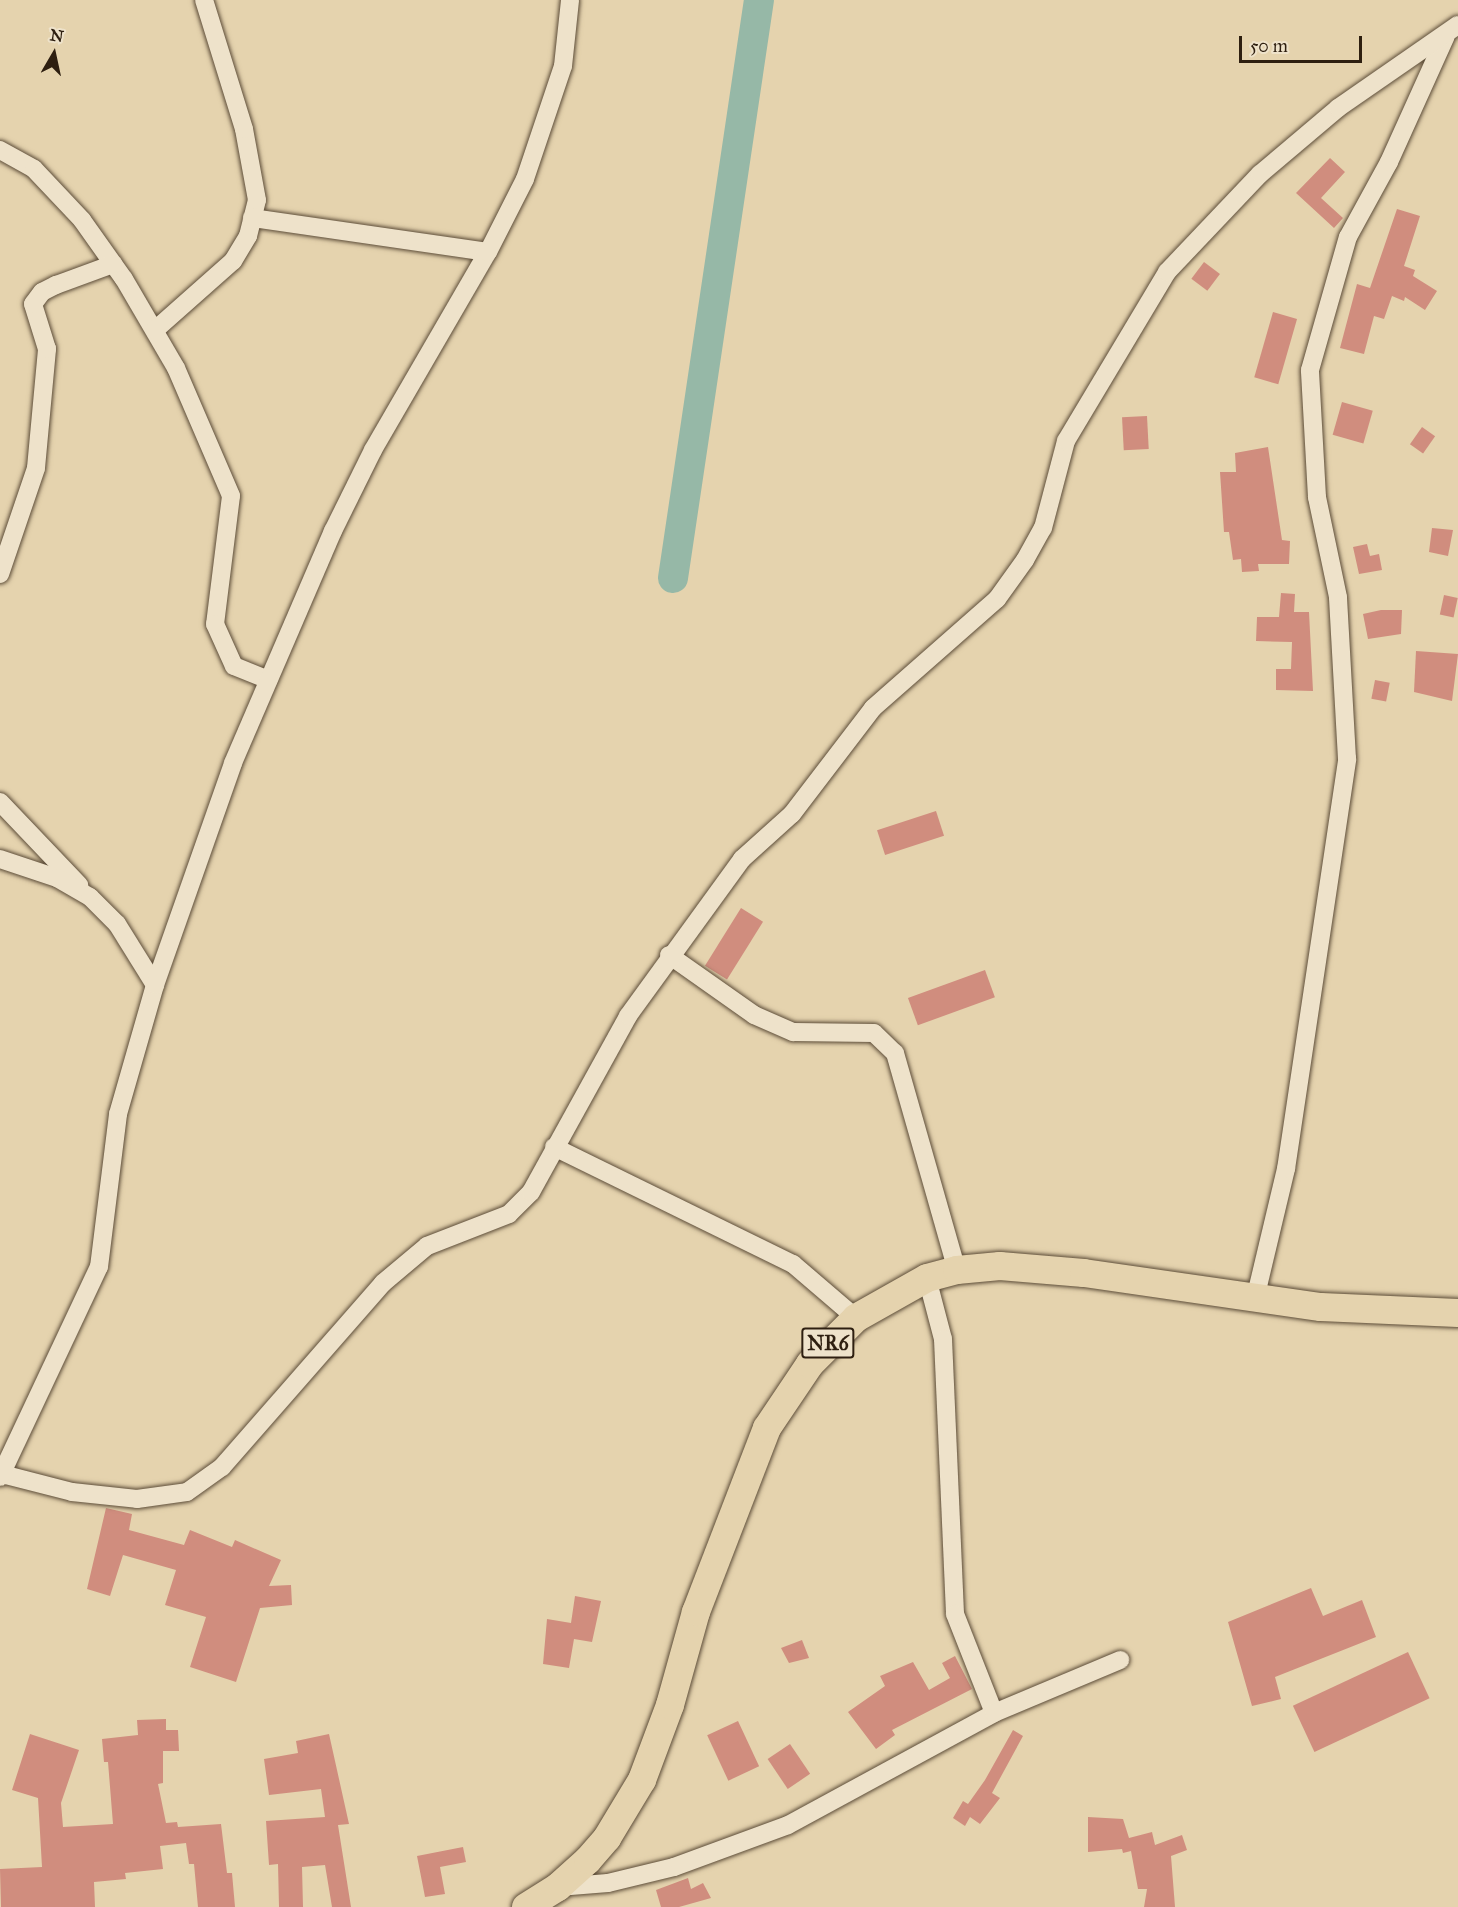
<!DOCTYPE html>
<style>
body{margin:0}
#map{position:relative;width:1458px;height:1907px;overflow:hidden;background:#e5d3ae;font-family:"IM FELL Great Primer",serif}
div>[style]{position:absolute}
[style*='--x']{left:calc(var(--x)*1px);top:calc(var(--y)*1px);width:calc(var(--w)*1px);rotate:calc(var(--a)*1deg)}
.river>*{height:30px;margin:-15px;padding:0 15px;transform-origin:15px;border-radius:15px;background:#96b8a7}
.building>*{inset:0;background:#d08d7e;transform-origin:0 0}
.roads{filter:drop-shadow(0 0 2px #5c4c38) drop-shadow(0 0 2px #5c4c38)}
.street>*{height:18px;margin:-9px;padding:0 9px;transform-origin:9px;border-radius:9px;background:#eee2ca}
.primary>*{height:28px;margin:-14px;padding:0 14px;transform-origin:14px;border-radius:14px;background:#e5d3ae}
span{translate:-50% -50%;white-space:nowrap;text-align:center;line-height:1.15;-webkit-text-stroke:6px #eee2ca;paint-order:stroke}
.shield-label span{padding:2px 4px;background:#eee2ca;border:2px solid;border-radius:4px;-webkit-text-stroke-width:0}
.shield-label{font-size:20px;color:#2e1f10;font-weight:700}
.north{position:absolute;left:24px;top:24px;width:60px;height:60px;-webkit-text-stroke:4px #eee2ca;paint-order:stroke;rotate:9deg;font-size:16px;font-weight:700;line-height:24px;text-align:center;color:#2e1f10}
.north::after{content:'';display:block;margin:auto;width:21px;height:27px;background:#2e1f10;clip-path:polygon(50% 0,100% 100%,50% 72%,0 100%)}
.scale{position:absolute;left:1239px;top:36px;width:123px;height:27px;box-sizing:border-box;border:3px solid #2e1f10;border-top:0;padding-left:8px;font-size:18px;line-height:21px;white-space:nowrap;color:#2e1f10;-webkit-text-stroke:4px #eee2ca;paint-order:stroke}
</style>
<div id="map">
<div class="river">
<i style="--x:673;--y:578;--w:584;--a:-81.54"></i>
</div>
<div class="building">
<i style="clip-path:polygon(1330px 158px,1345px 172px,1321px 198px,1343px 218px,1334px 228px,1296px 193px)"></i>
<i style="clip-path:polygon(1397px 209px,1420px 216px,1404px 266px,1415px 270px,1413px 276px,1437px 291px,1425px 310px,1405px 297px,1404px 301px,1392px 296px,1384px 319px,1374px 316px,1364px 354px,1340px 348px,1357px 284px,1370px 288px)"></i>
<i style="left:1204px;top:262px;width:20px;height:21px;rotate:37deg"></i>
<i style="left:1273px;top:312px;width:25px;height:68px;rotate:16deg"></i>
<i style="left:1342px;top:402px;width:32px;height:34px;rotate:16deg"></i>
<i style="left:1147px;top:416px;width:33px;height:25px;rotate:87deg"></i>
<i style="left:1422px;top:427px;width:16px;height:21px;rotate:35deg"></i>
<i style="clip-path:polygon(1268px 447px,1282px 540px,1290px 541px,1289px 564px,1258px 564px,1259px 571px,1242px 572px,1241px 559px,1233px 560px,1229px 532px,1224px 532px,1220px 472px,1236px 472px,1235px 453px)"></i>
<i style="clip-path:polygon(1432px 528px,1453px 530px,1448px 556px,1429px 552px)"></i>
<i style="clip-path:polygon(1367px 544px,1370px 556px,1379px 554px,1382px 570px,1359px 574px,1353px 547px)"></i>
<i style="clip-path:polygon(1281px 593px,1295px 594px,1294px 612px,1309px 612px,1313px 691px,1276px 690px,1276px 669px,1291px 669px,1292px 642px,1256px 641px,1257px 617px,1279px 617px)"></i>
<i style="left:1444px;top:595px;width:14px;height:20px;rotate:12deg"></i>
<i style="clip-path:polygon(1381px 610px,1402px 610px,1401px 634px,1368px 639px,1363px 614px)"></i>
<i style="clip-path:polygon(1416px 651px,1458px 654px,1452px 701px,1414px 692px)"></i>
<i style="left:1375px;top:680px;width:15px;height:19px;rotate:11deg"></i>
<i style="left:936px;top:811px;width:26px;height:62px;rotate:72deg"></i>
<i style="left:741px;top:908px;width:26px;height:68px;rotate:32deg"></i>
<i style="left:985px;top:970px;width:29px;height:82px;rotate:70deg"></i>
<i style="clip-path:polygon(106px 1508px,132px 1514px,129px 1530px,184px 1545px,190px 1530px,232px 1547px,235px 1540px,281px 1560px,269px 1586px,291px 1585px,292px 1605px,260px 1608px,236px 1682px,190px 1667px,206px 1617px,165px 1605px,176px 1570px,123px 1555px,110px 1596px,87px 1589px)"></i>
<i style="clip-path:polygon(1311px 1588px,1323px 1616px,1362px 1600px,1376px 1637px,1275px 1677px,1281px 1699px,1252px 1706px,1228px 1622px)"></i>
<i style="clip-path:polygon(575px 1596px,601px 1601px,592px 1642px,574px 1639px,569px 1668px,543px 1664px,547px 1619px,571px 1623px)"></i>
<i style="clip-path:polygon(802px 1640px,809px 1658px,789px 1663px,781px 1648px)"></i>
<i style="left:1408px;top:1652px;width:51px;height:127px;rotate:65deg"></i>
<i style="clip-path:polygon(955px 1656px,972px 1689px,892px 1730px,895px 1735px,876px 1749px,848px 1712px,885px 1686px,880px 1676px,913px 1662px,929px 1690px,950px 1678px,942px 1663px)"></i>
<i style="clip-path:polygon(166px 1719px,166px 1730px,178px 1730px,179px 1751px,163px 1751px,163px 1783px,158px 1784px,166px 1823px,177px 1822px,178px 1827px,221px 1824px,227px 1873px,232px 1873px,235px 1907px,198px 1907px,194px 1864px,189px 1864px,186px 1843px,160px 1846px,163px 1869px,125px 1873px,126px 1879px,94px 1882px,95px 1907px,1px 1907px,0 1869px,42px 1867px,38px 1798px,12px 1790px,30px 1734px,79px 1750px,61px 1803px,63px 1827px,113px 1824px,108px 1762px,104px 1762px,102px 1739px,138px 1735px,137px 1720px)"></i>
<i style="left:738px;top:1721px;width:50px;height:34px;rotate:65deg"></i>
<i style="clip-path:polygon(1013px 1730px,1023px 1736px,992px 1793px,1000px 1798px,980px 1824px,970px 1817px,965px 1826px,953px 1818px,963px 1801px,968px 1804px,985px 1780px)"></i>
<i style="clip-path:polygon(329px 1734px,349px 1824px,338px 1825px,351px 1907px,332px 1907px,325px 1865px,302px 1867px,303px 1907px,279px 1907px,278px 1864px,269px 1865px,266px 1821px,325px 1817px,321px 1789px,269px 1795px,264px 1759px,298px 1753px,296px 1741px)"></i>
<i style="left:790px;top:1744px;width:36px;height:27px;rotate:56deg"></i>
<i style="clip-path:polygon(1088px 1817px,1123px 1819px,1129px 1838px,1152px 1832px,1155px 1845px,1182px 1835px,1187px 1850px,1171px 1856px,1175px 1907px,1144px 1907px,1147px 1889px,1138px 1889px,1131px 1851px,1123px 1853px,1122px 1849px,1088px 1852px)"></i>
<i style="clip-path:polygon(463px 1847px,466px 1862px,440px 1867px,445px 1894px,425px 1897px,417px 1856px)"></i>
<i style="clip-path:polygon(688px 1878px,691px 1889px,703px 1883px,711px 1898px,679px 1907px,661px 1907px,656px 1890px)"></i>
</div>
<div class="roads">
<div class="street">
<i style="--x:0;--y:150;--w:39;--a:29"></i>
<i style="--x:34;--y:169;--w:70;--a:46.7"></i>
<i style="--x:82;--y:220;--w:72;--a:54.6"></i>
<i style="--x:124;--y:279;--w:103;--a:59.7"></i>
<i style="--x:176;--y:368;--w:139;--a:66.7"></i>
<i style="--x:231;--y:496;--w:129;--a:97.1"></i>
<i style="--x:215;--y:624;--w:46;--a:65.7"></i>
<i style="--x:234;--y:666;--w:37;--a:22"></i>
<i style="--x:252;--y:218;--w:238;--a:8.2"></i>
<i style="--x:155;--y:330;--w:104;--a:-41.5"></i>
<i style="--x:233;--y:261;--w:29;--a:-59"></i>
<i style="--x:248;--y:236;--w:37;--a:-76"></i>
<i style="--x:257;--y:200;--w:72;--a:-100.4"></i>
<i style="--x:244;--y:129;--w:135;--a:-107.2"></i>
<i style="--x:0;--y:574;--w:112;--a:-71.2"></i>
<i style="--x:36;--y:468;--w:120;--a:-84.7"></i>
<i style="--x:47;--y:349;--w:47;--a:-107.3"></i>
<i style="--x:33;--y:304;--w:15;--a:-53"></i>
<i style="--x:42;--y:292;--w:16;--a:-27"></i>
<i style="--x:56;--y:285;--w:61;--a:-20.2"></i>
<i style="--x:0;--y:802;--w:115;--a:46.4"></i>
<i style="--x:0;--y:859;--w:60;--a:18.4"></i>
<i style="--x:57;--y:878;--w:38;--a:30"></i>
<i style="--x:90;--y:897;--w:38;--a:45"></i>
<i style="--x:117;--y:924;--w:72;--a:58.1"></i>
<i style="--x:669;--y:955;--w:104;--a:35.2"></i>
<i style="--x:754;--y:1015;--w:43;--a:23.6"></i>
<i style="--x:793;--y:1032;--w:81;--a:0.7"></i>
<i style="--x:874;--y:1033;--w:29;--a:44"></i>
<i style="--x:895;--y:1053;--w:226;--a:74.1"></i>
<i style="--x:554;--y:1147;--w:266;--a:26.1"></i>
<i style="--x:793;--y:1264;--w:83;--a:40.6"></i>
<i style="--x:927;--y:1278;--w:63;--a:75.3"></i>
<i style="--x:943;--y:1339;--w:275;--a:87.5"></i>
<i style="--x:955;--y:1614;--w:106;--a:68.5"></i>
<i style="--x:1255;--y:1299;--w:134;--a:-76.6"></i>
<i style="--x:1286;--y:1169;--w:415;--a:-81.5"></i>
<i style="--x:1347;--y:759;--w:162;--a:-93.2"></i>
<i style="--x:1338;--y:597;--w:102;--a:-101.9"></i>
<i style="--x:1317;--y:497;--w:127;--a:-93.2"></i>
<i style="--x:1310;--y:370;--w:138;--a:-74.1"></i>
<i style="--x:1348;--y:237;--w:85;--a:-61.3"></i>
<i style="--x:1389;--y:162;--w:138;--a:-65.7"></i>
<i style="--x:2;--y:1474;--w:72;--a:14.4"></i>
<i style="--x:72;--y:1492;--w:65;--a:6.1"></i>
<i style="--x:137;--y:1499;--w:50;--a:-8"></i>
<i style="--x:187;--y:1492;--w:43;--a:-35.5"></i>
<i style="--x:222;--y:1467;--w:244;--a:-48.8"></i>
<i style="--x:383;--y:1283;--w:57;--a:-40.1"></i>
<i style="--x:427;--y:1246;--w:88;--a:-21.3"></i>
<i style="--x:509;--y:1214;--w:31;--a:-45"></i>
<i style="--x:531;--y:1192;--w:201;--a:-61.1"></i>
<i style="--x:628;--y:1016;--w:194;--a:-54"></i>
<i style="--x:742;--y:859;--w:67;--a:-42"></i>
<i style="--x:792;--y:814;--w:133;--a:-52.6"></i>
<i style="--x:873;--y:708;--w:165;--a:-41.3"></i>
<i style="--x:997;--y:599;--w:48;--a:-54.3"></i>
<i style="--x:1025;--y:560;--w:37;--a:-61"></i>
<i style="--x:1043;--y:528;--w:90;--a:-75.2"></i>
<i style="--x:1066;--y:441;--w:197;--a:-59.1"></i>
<i style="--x:1167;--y:272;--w:135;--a:-46.5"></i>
<i style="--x:1260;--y:174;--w:102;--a:-40.2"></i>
<i style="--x:1338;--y:108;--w:146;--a:-34.7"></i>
<i style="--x:0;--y:1477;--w:232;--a:-64.8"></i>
<i style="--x:99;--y:1267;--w:154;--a:-82.9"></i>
<i style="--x:118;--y:1114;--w:134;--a:-74"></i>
<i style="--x:155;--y:985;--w:235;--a:-70.6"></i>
<i style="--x:233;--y:763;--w:253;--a:-66.7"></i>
<i style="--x:333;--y:531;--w:90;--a:-63.7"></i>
<i style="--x:373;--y:450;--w:229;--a:-59.9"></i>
<i style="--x:488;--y:252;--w:82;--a:-63.1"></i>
<i style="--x:525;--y:179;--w:119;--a:-71.4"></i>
<i style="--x:563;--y:66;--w:66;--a:-83.9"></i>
<i style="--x:558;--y:1887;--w:50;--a:-4.6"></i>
<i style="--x:608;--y:1883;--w:68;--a:-13.6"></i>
<i style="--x:674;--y:1867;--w:121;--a:-20.2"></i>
<i style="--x:788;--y:1825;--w:234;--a:-28.5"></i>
<i style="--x:994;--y:1713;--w:137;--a:-22.8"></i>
</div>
<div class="primary">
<i style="--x:526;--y:1907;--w:38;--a:-32"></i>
<i style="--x:558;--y:1887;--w:40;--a:-42"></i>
<i style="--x:588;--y:1860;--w:29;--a:-49"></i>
<i style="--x:607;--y:1838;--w:68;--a:-58.9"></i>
<i style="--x:642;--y:1780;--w:80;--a:-69.5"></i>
<i style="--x:670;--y:1705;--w:97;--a:-74.4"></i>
<i style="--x:696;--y:1612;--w:197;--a:-68.9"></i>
<i style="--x:767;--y:1428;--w:77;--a:-56.1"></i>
<i style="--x:810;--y:1364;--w:65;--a:-45"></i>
<i style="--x:856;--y:1318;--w:81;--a:-29.4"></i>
<i style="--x:927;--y:1278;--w:31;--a:-15"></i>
<i style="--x:957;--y:1270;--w:43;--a:-5.3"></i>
<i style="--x:1000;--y:1266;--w:84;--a:4.8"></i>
<i style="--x:1084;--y:1273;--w:239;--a:8.2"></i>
<i style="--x:1321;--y:1307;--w:137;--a:2.5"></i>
</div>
</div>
<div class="shield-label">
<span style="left:828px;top:1343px">NR6</span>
</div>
<div class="north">N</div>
<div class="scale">50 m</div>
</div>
